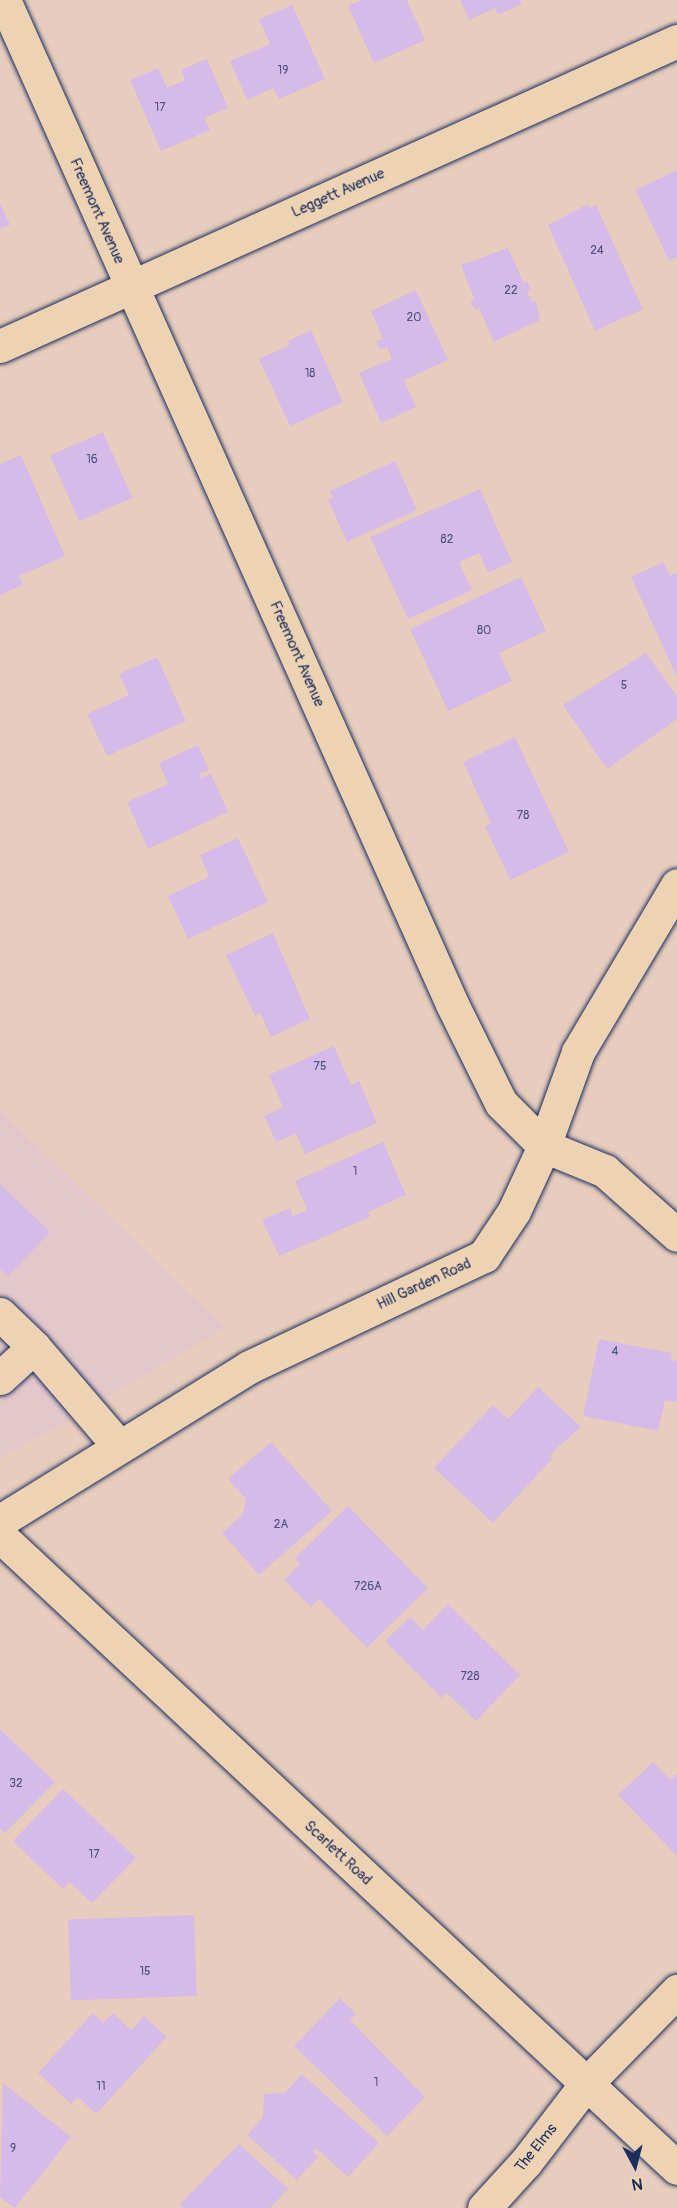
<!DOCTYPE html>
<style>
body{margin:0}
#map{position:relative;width:677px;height:2208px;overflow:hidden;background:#e8cdbe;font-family:Pangolin,sans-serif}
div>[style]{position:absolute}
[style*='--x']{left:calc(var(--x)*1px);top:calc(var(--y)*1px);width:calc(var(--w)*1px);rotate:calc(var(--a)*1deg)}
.built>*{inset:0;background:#e3c7cb}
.building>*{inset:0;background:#d6bae8;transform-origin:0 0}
.roads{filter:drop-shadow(0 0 2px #1b2f5e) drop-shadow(0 0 2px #1b2f5e)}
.minor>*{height:33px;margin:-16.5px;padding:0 16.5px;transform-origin:16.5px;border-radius:16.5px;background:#edd2b4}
.major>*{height:33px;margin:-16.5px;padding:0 16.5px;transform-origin:16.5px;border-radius:16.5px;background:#edd2b4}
span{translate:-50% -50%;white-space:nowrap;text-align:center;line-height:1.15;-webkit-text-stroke:6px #edd2b4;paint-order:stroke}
.number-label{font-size:12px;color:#4a5280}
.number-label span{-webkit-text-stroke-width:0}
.street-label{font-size:15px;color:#1b2f5e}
.north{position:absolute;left:605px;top:2136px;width:60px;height:60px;-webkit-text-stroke:4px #edd2b4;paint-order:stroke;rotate:173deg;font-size:16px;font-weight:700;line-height:24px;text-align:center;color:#1b2f5e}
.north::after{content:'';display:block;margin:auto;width:21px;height:27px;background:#1b2f5e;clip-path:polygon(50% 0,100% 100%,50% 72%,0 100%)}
</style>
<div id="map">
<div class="built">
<i style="clip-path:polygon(0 1111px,226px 1328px,0 1459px)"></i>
</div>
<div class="building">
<i style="clip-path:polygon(361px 0,407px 0,425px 40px,374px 63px,348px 6px)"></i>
<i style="clip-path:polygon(460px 0,520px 0,522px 4px,498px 15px,495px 8px,469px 20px)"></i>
<i style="clip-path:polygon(292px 5px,325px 79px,279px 99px,273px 88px,247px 100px,230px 61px,270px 44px,259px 19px)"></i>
<i style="clip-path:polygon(207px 59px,228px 108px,204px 118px,210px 130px,161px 151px,130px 80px,158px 68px,167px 88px,185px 80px,181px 70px)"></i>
<i style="clip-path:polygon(677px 170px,677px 257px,669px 261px,636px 190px)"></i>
<i style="clip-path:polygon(0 203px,10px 225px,0 229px)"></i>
<i style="clip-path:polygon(588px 204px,589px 208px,596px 205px,643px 309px,595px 331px,548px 225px)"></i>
<i style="clip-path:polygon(508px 248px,524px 283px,527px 281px,531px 290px,527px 292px,532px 302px,536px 301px,540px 320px,494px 342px,479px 308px,475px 310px,470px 301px,474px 299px,461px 265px)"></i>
<i style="clip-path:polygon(416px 290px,448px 360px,404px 380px,416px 407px,381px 423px,359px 373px,392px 359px,387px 347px,380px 350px,376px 342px,383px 339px,371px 311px)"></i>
<i style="clip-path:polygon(311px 330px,343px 402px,290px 426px,259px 359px,290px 345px,288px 341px)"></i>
<i style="left:103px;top:432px;width:72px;height:58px;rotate:66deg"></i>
<i style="clip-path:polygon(21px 455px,65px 556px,19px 576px,23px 585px,0 595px,0 464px)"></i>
<i style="clip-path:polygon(395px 461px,417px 510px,347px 542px,328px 500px,333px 497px,330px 491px)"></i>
<i style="clip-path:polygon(480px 489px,512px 562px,488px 573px,479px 553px,459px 562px,472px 590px,408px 619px,370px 537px)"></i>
<i style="clip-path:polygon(664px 562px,670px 576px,677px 572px,677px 677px,631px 577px)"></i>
<i style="clip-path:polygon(521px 577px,546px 631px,499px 653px,512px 681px,448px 711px,410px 629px)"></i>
<i style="clip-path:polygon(646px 653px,677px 696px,677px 719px,607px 769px,563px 705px)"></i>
<i style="clip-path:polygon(157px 657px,186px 721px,107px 756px,87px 714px,129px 695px,119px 674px)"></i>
<i style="clip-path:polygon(515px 737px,569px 852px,510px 880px,485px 826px,491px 823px,463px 762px)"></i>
<i style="clip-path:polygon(198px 745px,209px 770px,200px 774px,201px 778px,211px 774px,228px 812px,148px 849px,127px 802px,168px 784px,159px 763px)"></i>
<i style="clip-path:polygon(238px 838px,268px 902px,188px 939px,168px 896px,209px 877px,200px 855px)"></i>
<i style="clip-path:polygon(273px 933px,310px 1019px,271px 1037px,260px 1013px,255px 1016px,226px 955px)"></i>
<i style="clip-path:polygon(334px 1046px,351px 1085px,359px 1081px,377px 1123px,305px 1154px,296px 1134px,276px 1142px,264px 1116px,283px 1107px,269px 1075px)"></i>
<i style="clip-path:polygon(383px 1142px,406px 1195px,368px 1212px,370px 1217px,279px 1256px,262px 1220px,290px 1208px,293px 1216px,307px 1210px,295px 1181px)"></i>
<i style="clip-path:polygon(0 1184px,50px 1232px,8px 1276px,0 1269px)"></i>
<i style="clip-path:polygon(599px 1339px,672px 1353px,671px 1359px,677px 1361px,677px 1402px,665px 1400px,658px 1431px,583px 1416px)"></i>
<i style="clip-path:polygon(538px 1387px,581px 1427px,557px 1448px,550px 1456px,552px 1459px,493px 1523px,434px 1468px,493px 1405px,508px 1419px)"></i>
<i style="clip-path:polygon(271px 1442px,332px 1511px,259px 1575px,222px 1533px,243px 1514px,246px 1499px,228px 1479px)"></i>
<i style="clip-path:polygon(348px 1506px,428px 1588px,367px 1648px,319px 1599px,311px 1607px,284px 1580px,300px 1564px,295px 1558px)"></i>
<i style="clip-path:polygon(448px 1604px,520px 1675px,476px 1721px,447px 1693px,442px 1698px,385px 1641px,410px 1617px,423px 1630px)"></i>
<i style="clip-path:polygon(0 1729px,55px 1782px,5px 1833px,0 1828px)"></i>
<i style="clip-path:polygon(653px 1762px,671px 1780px,677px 1774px,677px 1856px,618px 1795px)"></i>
<i style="clip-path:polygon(63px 1789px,136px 1858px,92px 1903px,70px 1882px,63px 1889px,13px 1841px)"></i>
<i style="left:194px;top:1915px;width:81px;height:126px;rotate:88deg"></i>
<i style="clip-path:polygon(340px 1998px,356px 2014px,350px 2020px,425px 2097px,387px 2136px,294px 2046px)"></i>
<i style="clip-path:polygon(93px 2013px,103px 2023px,113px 2013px,131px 2030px,144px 2016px,167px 2037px,96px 2114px,78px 2097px,71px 2104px,38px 2073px)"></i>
<i style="clip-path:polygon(302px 2074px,379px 2143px,348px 2177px,316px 2148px,313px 2152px,318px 2157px,297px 2180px,247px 2135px,263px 2117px,264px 2094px,285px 2093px)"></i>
<i style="clip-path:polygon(3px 2083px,71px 2137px,15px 2208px,0 2197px)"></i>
<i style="clip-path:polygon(239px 2144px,288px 2189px,270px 2208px,184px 2208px,180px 2204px)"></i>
</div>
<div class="roads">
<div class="minor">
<i style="--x:4;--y:0;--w:1099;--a:65.95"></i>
<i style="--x:452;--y:1004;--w:110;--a:63.7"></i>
<i style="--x:501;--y:1103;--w:61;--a:45"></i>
<i style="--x:544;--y:1146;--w:66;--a:22.3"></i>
<i style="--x:605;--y:1171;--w:96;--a:41.6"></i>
<i style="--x:0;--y:346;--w:743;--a:-24.25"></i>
<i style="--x:0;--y:1314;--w:47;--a:44.1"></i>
<i style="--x:0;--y:1378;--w:46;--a:-42.4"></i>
<i style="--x:34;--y:1347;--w:129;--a:49.4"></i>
<i style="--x:0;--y:1521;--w:293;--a:-31.7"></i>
<i style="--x:249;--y:1367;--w:260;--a:-25.3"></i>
<i style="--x:484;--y:1256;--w:54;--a:-56.3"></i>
<i style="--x:514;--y:1211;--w:72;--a:-65.2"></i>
<i style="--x:544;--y:1146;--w:100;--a:-70.1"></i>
<i style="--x:578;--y:1052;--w:194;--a:-59.3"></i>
<i style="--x:484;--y:2208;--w:62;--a:-47.6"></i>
<i style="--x:526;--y:2162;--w:97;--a:-52.5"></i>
<i style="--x:585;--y:2085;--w:132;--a:-45.6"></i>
</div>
<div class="major">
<i style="--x:0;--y:1536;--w:926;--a:43.03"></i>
</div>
</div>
<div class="number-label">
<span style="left:283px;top:71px">19</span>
<span style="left:160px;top:108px">17</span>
<span style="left:597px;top:251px">24</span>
<span style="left:511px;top:291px">22</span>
<span style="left:414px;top:318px">20</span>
<span style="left:310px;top:374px">18</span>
<span style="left:92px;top:460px">16</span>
<span style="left:447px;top:540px">82</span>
<span style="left:484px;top:631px">80</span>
<span style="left:624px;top:686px">5</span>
<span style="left:523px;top:816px">78</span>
<span style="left:320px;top:1067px">75</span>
<span style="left:355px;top:1172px">1</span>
<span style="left:615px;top:1352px">4</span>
<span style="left:281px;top:1525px">2A</span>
<span style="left:368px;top:1587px">726A</span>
<span style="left:470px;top:1677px">728</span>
<span style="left:16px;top:1784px">32</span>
<span style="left:94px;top:1855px">17</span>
<span style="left:145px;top:1972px">15</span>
<span style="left:376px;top:2083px">1</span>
<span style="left:101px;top:2087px">11</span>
<span style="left:13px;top:2149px">9</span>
</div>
<div class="street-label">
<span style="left:338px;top:193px;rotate:-24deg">Leggett Avenue</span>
<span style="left:97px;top:211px;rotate:66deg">Freemont Avenue</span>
<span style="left:297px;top:654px;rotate:66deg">Freemont Avenue</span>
<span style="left:424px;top:1284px;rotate:-25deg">Hill Garden Road</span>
<span style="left:338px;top:1853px;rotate:43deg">Scarlett Road</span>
<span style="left:536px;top:2148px;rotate:-51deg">The Elms</span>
</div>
<div class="north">N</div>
</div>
